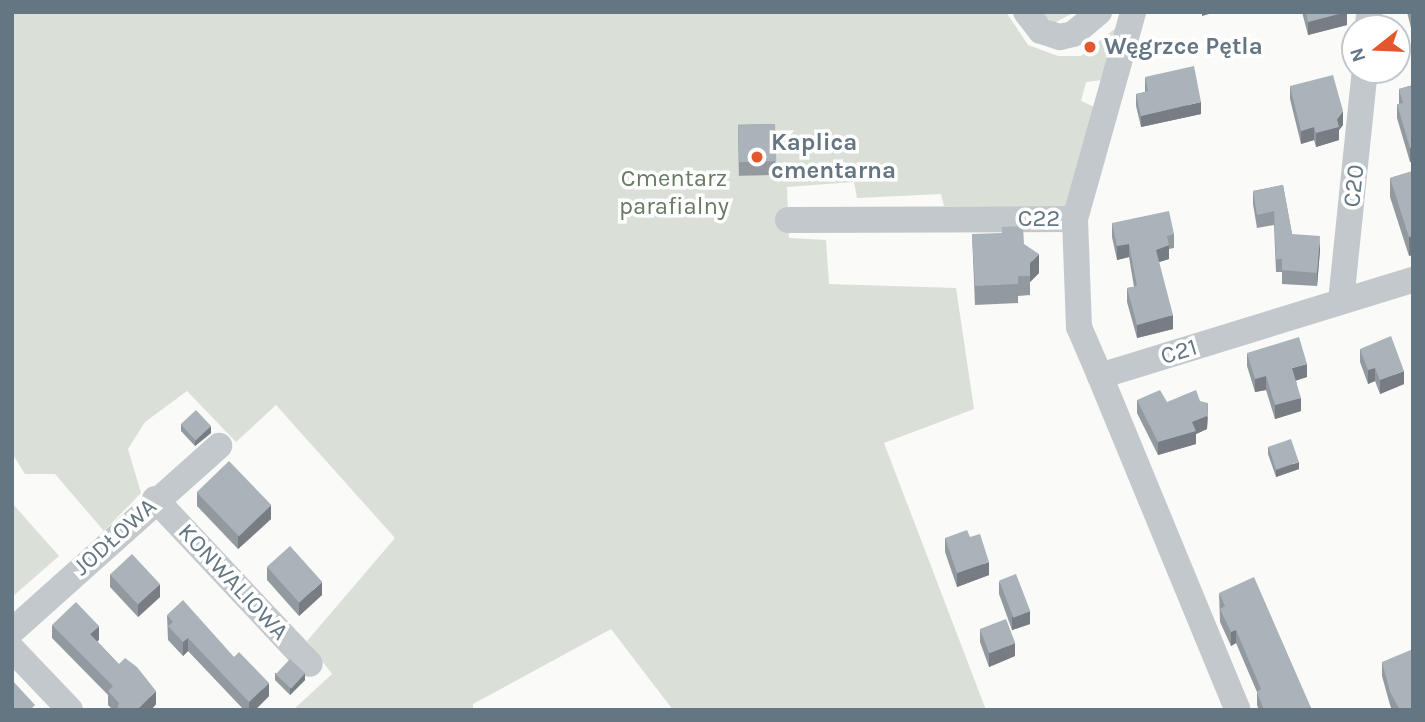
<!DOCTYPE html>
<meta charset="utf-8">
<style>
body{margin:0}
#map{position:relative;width:1425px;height:722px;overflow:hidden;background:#fafaf8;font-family:Karla,sans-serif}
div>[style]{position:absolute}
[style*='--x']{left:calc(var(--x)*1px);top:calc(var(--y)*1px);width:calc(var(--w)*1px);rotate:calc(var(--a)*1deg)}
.green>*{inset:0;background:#dadfd7}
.minor>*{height:26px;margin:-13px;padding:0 13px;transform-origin:13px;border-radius:13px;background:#c3c8cc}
.wall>*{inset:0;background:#929a9f;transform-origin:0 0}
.shaded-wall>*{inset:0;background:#777d82;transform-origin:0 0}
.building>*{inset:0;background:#aab3b9;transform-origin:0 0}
.dots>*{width:19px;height:19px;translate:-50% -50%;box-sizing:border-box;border:4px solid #fff;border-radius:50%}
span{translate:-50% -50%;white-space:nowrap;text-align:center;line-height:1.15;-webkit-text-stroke:7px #fff;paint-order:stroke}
.poi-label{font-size:24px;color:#657683;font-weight:700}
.left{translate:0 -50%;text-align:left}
.park-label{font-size:24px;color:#687a64}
.street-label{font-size:24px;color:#657683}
.frame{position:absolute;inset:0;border:14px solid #657683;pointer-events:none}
.north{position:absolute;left:1341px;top:14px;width:70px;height:70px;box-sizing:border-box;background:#fff;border:2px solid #c1c8cd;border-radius:50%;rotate:252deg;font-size:19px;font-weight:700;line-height:28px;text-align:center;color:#657683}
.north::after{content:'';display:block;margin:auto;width:24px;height:32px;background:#e4572e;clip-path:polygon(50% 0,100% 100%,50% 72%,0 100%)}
</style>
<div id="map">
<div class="green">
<i style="clip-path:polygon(12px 12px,1006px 12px,1028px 45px,1058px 56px,1081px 56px,1123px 22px,1103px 80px,1086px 82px,1081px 101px,1099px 109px,1068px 207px,944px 206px,941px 194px,857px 198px,854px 182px,787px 187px,789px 238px,826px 240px,829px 284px,956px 288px,974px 409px,884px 443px,986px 710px,673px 710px,611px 629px,473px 704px,473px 710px,293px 710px,332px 674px,307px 641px,395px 538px,276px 405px,236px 442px,187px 391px,145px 422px,128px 449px,141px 493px,104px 531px,55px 474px,25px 474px,12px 453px)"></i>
<i style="clip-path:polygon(1038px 12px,1075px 12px,1054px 23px)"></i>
<i style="clip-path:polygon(12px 503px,59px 556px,12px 597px)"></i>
</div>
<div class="minor">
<i style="--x:1026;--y:12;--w:24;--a:52"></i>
<i style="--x:1041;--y:31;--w:20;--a:18"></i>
<i style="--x:1060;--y:37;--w:13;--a:-13"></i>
<i style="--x:1073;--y:34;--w:34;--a:-40"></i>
<i style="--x:1368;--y:28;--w:16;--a:-86"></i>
<i style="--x:1075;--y:219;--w:108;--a:87.9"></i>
<i style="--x:1079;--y:327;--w:53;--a:66.8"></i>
<i style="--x:1100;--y:376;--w:327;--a:-17.1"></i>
<i style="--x:788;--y:220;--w:287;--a:-0.2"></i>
<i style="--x:1075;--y:219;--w:215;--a:-74.3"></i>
<i style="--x:1341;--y:301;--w:232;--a:-84.1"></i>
<i style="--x:1100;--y:376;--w:361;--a:67.6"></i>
<i style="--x:155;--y:499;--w:226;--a:46.8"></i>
<i style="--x:12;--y:631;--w:278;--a:-41.8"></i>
<i style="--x:12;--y:649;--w:84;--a:46.4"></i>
</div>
<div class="wall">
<i style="clip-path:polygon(1302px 12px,1347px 12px,1347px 25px,1308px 35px)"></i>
<i style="clip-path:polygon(1407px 12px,1413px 12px,1411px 28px)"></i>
<i style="clip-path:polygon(1145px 77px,1201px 114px,1141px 127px,1136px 106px,1136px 94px,1145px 92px)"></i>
<i style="clip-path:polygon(1413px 85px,1410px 162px,1397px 118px,1397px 104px,1399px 104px,1399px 89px)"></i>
<i style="clip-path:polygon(1290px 86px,1343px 125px,1339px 130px,1339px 140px,1316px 147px,1314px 140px,1301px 144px,1290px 99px)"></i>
<i style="left:775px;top:124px;width:51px;height:37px;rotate:89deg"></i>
<i style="clip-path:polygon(1413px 171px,1409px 256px,1390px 197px,1390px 178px)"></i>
<i style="clip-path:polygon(1283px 185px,1292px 234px,1320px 250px,1317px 286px,1282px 284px,1282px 272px,1276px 272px,1274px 225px,1257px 228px,1253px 204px,1253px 191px)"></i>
<i style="clip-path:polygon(1112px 223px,1174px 234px,1174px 248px,1169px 249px,1169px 259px,1159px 262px,1173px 329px,1137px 338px,1127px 302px,1127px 288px,1134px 287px,1129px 257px,1117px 260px,1112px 237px)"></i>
<i style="clip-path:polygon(972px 234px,1024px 244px,1039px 273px,1030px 282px,1030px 295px,1018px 296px,1018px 303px,975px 305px)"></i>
<i style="clip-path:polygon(1360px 349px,1404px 384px,1380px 394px,1375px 381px,1368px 384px,1360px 362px)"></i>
<i style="clip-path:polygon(1247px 353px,1307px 377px,1296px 380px,1301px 411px,1275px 419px,1266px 390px,1255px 392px,1247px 366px)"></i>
<i style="clip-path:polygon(1137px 400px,1167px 402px,1208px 417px,1207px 429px,1196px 434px,1196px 444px,1158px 455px,1137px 413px)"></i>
<i style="clip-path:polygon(181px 424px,211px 433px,195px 446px,181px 431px)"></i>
<i style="clip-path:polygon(1268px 447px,1299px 469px,1276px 477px,1268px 454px)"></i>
<i style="clip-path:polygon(197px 492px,271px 519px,238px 549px,197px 506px)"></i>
<i style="clip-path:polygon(970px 537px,989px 575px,957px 587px,945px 552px,945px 538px)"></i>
<i style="clip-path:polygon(267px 567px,322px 595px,299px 616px,267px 580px)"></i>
<i style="clip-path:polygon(110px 574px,160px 597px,138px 617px,110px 587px)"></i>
<i style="clip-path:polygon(999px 581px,1030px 624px,1012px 630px,999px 594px)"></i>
<i style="clip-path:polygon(1219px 593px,1312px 710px,1259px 710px,1257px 705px,1257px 692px,1236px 643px,1231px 646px,1220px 622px)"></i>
<i style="clip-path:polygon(167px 615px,234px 657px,269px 696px,255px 710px,244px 710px,188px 651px,183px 656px,168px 640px)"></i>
<i style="clip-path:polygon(52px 625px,99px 640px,97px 641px,156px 704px,151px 710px,113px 710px,108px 705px,108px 695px,52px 638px)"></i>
<i style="clip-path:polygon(980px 629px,1015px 656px,989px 667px,980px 642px)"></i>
<i style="clip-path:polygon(1382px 662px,1413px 710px,1392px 710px,1390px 705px,1382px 676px)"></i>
<i style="clip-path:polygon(275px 673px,305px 680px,290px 695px,275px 680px)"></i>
</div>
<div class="shaded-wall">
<i style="clip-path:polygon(1202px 12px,1216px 12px,1202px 16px)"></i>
<i style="clip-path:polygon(1347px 12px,1347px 25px,1308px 35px,1308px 22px)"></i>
<i style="left:1413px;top:15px;width:13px;height:2px;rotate:90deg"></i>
<i style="clip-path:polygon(1201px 102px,1201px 114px,1141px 127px,1141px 116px)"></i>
<i style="clip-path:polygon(1343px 111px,1343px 125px,1339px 130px,1339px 140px,1316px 147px,1316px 133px,1337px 119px)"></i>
<i style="clip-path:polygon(1314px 127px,1314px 140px,1301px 144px,1301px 131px)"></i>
<i style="left:1410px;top:148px;width:3px;height:14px"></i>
<i style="clip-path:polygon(1413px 235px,1413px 255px,1409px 256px,1409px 237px)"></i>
<i style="clip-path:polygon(1320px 236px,1320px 250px,1317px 286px,1317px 273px)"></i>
<i style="clip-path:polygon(1129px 244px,1129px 257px,1117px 260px,1117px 246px)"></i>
<i style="clip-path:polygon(1169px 245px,1169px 259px,1156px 263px,1156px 250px)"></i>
<i style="clip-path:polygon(1039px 254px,1039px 273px,1030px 282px,1030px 263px)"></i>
<i style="clip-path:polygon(1173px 315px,1173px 329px,1137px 338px,1137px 325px)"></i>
<i style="clip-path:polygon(1307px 364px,1307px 377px,1292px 382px,1292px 368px)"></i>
<i style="clip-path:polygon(1375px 368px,1375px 381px,1368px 384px,1368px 370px)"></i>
<i style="clip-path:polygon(1404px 371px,1404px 384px,1380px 394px,1380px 380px)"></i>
<i style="clip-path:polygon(1266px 376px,1266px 390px,1255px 392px,1255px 379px)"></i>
<i style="clip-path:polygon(1301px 398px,1301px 411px,1275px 419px,1275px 405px)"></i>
<i style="clip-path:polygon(1208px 403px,1207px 429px,1196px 434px,1196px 444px,1158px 455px,1158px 442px,1192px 422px)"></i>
<i style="clip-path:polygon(211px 426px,211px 433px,195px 446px,195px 439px)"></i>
<i style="clip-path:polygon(1299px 462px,1299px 469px,1276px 477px,1276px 470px)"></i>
<i style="clip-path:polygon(271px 505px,271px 519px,238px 549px,238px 536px)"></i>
<i style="clip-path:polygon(989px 562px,989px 575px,957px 587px,957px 573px)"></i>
<i style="clip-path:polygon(322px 582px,322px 595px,299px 616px,299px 603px)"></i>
<i style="clip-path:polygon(160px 584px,160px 597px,138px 617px,138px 604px)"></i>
<i style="clip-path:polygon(1030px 611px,1030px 624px,1012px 630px,1012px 617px)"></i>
<i style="clip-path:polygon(99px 626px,99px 640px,90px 647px,90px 634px)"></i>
<i style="clip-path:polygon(1236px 630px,1236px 643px,1231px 646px,1231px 632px)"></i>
<i style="clip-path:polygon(188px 638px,188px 651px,183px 656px,183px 642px)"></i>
<i style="clip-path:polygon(1015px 643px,1015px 656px,989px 667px,989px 653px)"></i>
<i style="clip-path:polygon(305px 673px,305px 680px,290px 695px,290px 688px)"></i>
<i style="clip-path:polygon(269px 683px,269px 696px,255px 710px,249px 710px,249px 702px)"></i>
<i style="clip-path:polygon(156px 691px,156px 704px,151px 710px,137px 710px)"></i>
</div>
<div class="building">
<i style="clip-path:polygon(1306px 12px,1346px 12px,1308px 22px)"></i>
<i style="clip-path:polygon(1194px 66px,1201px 102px,1141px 116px,1136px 94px,1148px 91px,1145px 77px)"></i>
<i style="clip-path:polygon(1333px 75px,1343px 111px,1337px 119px,1339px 127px,1316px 133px,1314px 127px,1301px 131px,1290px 86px)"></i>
<i style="clip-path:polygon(1413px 85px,1413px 148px,1410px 148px,1397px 104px,1403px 103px,1399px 89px)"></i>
<i style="left:775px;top:124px;width:37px;height:37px;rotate:88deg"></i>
<i style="clip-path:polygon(1413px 171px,1413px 235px,1409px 237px,1390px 178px)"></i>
<i style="clip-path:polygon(1283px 185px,1292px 234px,1320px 236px,1317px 273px,1282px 270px,1282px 259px,1276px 259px,1274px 211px,1257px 215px,1253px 191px)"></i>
<i style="clip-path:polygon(1169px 211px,1174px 234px,1167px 236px,1169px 245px,1156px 250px,1173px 315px,1137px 325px,1127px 288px,1137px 286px,1129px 244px,1117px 246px,1112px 223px)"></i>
<i style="clip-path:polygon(1023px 226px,1024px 244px,1039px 254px,1030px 263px,1030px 276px,1018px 276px,1018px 284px,975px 286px,972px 234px,1002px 233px,1002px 227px)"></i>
<i style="clip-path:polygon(1391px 336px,1404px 371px,1380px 380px,1375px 368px,1368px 370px,1360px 349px)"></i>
<i style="clip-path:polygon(1299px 337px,1307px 364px,1292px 368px,1301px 398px,1275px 405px,1266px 376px,1255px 379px,1247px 353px)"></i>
<i style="clip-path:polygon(1160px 390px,1167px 402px,1196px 390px,1200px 401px,1208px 403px,1207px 416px,1192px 422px,1196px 431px,1158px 442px,1137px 400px)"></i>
<i style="left:196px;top:410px;width:22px;height:21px;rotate:47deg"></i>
<i style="left:1291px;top:439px;width:24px;height:24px;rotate:71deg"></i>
<i style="left:229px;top:461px;width:61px;height:45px;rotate:46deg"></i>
<i style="clip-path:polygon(967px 530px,970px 537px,980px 534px,989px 562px,957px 573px,945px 538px)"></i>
<i style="left:290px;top:546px;width:48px;height:31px;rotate:48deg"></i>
<i style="left:132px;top:554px;width:41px;height:30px;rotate:47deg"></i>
<i style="left:1016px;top:574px;width:40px;height:18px;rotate:69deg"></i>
<i style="clip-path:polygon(1254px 577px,1312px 710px,1264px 710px,1257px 692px,1261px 689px,1236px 630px,1231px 632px,1220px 609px,1225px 606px,1219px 593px)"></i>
<i style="clip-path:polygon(183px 600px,234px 657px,239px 652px,269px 683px,249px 702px,188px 638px,183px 642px,168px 626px,173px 622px,167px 615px)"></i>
<i style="clip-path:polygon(76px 602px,99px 626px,90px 634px,119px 664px,125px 658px,137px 667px,156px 691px,137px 710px,117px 710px,119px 703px,108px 691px,113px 686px,52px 625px)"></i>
<i style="left:1006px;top:619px;width:26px;height:28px;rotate:69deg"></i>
<i style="clip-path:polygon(1413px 649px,1413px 710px,1400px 710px,1390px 692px,1382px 662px)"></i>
<i style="left:290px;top:659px;width:21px;height:21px;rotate:43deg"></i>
<i style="clip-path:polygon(12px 680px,35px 705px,30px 710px,12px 710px)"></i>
</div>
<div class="dots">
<i style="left:1090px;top:47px;background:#e4572e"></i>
<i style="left:757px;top:157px;background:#e4572e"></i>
</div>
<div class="poi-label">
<span class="left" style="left:1104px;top:47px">Węgrzce Pętla</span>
<span class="left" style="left:771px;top:157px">Kaplica<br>cmentarna</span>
</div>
<div class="park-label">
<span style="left:674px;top:193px">Cmentarz<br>parafialny</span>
</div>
<div class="street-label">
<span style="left:1354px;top:186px;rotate:-84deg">C20</span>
<span style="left:1039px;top:219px">C22</span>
<span style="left:1179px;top:352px;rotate:-17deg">C21</span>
<span style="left:115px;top:537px;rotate:-42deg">JODŁOWA</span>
<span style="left:233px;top:582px;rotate:47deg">KONWALIOWA</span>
</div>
<div class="frame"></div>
<div class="north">N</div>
</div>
